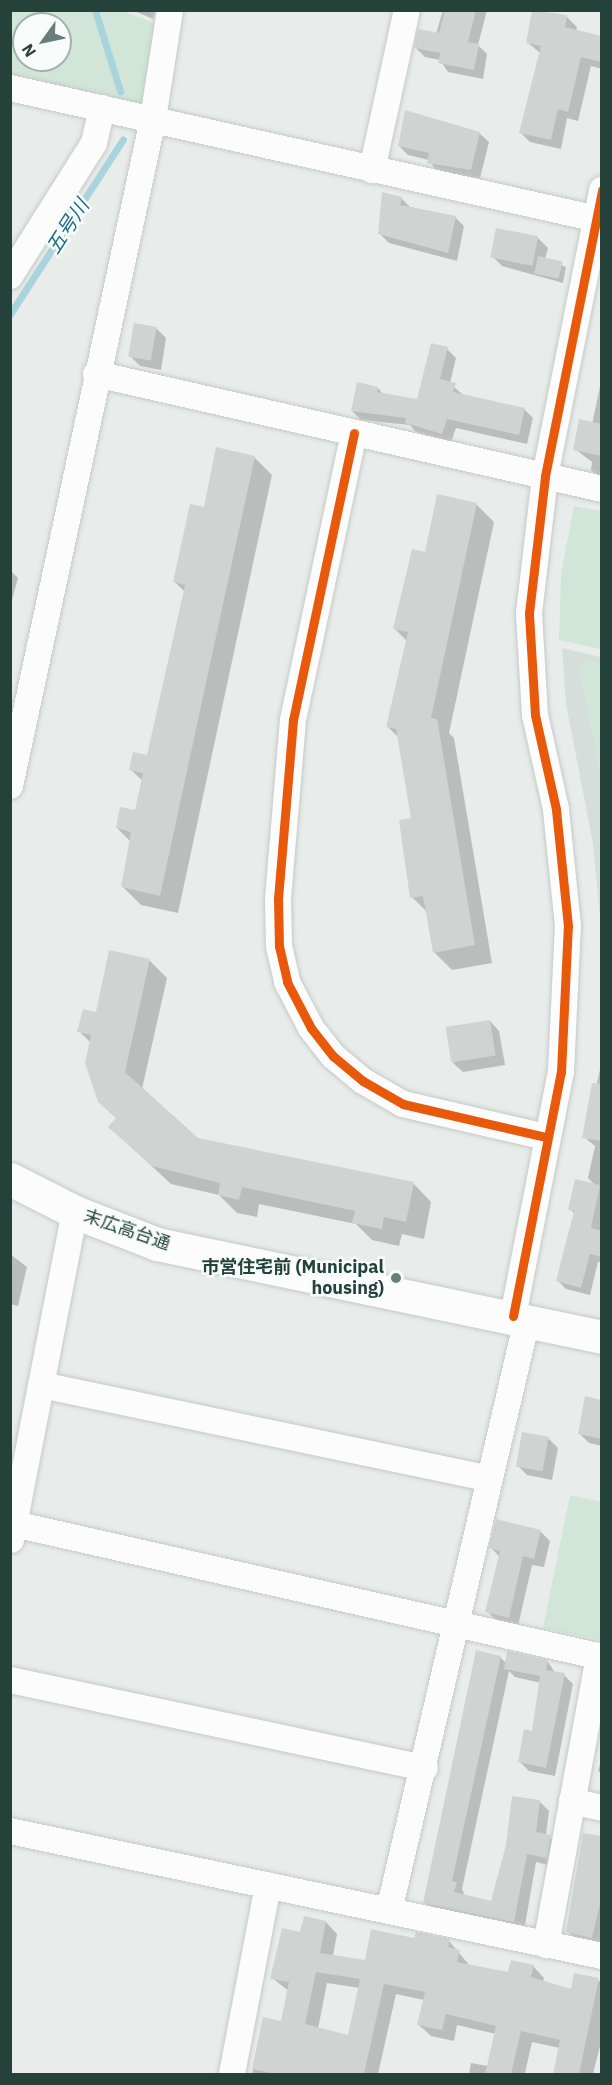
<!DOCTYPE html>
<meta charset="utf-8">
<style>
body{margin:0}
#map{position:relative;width:612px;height:2085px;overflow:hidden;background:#e8edeb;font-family:"IBM Plex Sans","Noto Sans JP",sans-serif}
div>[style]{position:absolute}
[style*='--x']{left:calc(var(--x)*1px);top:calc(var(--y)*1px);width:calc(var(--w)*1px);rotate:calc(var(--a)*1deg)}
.built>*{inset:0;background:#d6dedb}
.green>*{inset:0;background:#d1e6d8}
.shadow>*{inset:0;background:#0003}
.stream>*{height:7px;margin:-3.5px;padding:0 3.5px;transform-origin:3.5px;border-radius:3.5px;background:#a9d4db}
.building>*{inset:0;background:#cfd4d2;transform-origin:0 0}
.roads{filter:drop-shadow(0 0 2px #c5cac8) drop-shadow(0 0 2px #c5cac8)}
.minor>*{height:26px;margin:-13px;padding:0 13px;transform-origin:13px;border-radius:13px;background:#fcfcfc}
.tertiary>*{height:33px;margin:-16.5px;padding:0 16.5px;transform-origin:16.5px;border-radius:16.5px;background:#fcfcfc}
.cycleway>*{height:9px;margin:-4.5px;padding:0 4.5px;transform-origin:4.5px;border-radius:4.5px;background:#e8590c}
.dots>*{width:16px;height:16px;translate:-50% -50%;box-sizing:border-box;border:3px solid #f7fbf9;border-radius:50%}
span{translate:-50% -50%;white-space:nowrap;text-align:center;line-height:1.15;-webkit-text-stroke:5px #f7fbf9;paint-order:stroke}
.street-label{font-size:18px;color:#24423a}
.poi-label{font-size:18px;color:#24423a;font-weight:700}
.right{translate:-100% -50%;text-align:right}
.water-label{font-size:20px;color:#1c6f80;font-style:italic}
.frame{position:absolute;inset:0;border:12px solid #24423a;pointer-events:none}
.north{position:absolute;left:12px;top:12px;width:60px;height:60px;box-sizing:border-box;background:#f7fbf9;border:2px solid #a3b1ad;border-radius:50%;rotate:237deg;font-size:16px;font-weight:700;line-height:24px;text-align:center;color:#24423a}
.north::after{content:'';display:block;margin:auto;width:21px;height:27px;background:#697e78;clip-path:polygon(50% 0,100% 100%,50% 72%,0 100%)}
</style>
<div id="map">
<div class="built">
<i style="clip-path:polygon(562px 648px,601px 657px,601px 1011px,600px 917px,593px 844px,566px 704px)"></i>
</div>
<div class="green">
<i style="clip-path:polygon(evenodd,11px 11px,123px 11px,166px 28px,153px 119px,11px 88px,11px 11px,24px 24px,60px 24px,60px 60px,24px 60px,24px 24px)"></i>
<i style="clip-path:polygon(574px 506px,601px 511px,601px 649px,559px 640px,561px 573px)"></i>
<i style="clip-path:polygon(585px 661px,601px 664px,601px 777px,579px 669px)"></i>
<i style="clip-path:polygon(570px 1495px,601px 1502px,601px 1640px,543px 1628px)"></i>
</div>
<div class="shadow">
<i style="clip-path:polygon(132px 10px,156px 10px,153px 19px)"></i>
<i style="clip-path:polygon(443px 10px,487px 10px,478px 45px,487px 54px,483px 79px,448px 72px,440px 60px,425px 57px,416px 48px,436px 34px)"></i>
<i style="clip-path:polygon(534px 10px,567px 17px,577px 27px,576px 31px,602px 37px,602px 69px,591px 66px,578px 121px,567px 118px,561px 149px,530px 142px,520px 132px,540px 53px,527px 42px)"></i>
<i style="clip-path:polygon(479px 133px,489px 142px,480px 178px,437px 172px,429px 160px,408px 155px,399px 146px)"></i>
<i style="clip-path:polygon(401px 198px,410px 207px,455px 217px,464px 226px,457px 261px,389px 243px,380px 234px)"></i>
<i style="clip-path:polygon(498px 229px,538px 238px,548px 248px,545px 259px,566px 267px,563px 283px,502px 266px,492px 256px)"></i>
<i style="clip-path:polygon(156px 328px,166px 338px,161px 370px,140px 366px,130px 356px)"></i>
<i style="clip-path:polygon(447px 349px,456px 358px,450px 383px,463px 395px,524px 409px,533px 418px,527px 444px,456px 428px,451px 442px,416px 432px,410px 425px,361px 420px,352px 411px,378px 388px,384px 395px,418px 401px)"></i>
<i style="clip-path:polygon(602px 377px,602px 481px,591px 470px,592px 462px,575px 449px,592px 424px)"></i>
<i style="clip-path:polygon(254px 457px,272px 475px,178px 913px,141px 905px,123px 887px,131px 842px,117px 828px,136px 812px,143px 781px,131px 770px,148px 757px,185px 592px,175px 582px,205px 509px)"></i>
<i style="clip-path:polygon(476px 504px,494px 522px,449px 733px,454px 738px,492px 963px,452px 970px,434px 952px,428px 913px,412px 897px,413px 819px,399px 738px,388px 727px,407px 641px,395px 629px,426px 554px)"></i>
<i style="clip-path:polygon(10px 570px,18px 578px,10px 607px)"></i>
<i style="clip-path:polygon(149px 960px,167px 978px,142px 1089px,197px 1139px,414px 1184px,431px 1202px,424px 1239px,402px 1234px,399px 1246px,372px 1240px,356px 1224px,259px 1204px,257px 1217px,237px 1213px,219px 1195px,171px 1184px,128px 1144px,117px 1119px,99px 1101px,91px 1043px,79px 1031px)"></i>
<i style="clip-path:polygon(490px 1021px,499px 1031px,505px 1065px,463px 1072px,453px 1063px)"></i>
<i style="clip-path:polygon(602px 1061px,602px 1262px,598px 1262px,590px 1295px,566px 1289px,557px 1280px,575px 1214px,570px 1209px,595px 1185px,588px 1178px,595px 1146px,584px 1137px)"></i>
<i style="clip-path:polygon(10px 1254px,27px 1267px,18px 1306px,10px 1304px)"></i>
<i style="clip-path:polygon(602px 1401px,602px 1446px,589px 1443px,579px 1433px)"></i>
<i style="clip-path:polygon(548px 1438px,558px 1448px,552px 1480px,527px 1475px,517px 1465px)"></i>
<i style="clip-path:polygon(540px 1531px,550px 1541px,544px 1567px,532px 1565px,518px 1626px,497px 1621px,487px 1611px,500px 1557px,491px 1548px)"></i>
<i style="clip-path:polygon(500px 1657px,506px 1663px,548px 1662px,556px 1674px,564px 1675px,573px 1684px,555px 1776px,529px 1771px,520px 1762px,533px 1733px,541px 1683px,515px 1677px,509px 1671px,462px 1889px,465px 1896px,492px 1903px,539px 1801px,549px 1811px,546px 1835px,560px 1846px,556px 1867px,536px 1862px,524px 1931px,434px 1912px,425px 1902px)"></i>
<i style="clip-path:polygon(602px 1757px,602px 1774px,598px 1771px)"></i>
<i style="clip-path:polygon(602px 1838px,602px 1943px,601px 1945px,577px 1940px,568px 1932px)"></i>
<i style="clip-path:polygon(evenodd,326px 1922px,337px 1934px,333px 1956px,366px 1962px,416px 1940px,449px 1941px,470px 1966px,509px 1974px,533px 1966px,544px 1978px,543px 1982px,572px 1991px,598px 1980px,602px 1983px,602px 2038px,593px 2074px,555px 2074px,560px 2048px,532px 2042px,525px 2073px,530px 2074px,469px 2074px,471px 2063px,488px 2066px,496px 2034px,457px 2025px,454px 2041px,431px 2036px,419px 2025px,424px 2000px,396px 1994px,378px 2074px,252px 2074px,264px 2019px,282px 2023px,289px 1991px,272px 1978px,302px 1933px,326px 1922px,327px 1983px,360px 1988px,350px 2037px,318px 2029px,327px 1983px)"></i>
</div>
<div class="stream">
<i style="--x:95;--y:10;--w:85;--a:72.8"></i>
<i style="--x:10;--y:314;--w:208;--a:-57.1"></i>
</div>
<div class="building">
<i style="clip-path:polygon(445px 10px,476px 10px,468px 42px,479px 44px,474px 70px,438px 63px,440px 53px,414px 48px,418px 29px,439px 33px)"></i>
<i style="clip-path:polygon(532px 10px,567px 15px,565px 27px,602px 36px,602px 62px,581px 57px,568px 112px,558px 109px,551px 140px,519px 133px,541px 46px,526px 43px)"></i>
<i style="clip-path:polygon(405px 110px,480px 132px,471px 170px,427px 163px,429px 153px,398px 146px)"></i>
<i style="clip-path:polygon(382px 192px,402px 197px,400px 205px,456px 216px,448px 253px,378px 234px)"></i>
<i style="left:496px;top:228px;width:43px;height:30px;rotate:11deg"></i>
<i style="left:538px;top:256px;width:25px;height:18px;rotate:12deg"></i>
<i style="left:134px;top:323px;width:23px;height:34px;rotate:10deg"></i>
<i style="clip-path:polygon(431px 343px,448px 347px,440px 379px,456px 383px,453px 392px,525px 408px,519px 435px,447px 419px,442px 434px,405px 423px,406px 418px,351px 411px,357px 382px,378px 387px,377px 392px,417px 399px)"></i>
<i style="clip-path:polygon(579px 419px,602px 424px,602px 456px,573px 450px)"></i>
<i style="clip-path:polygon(216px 447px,255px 456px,160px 896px,121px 887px,131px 832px,116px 828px,120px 807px,135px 810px,143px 773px,129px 770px,133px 752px,147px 755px,185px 585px,173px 582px,190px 504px,204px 507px)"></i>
<i style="clip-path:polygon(437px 494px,477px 503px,431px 718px,437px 719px,475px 945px,433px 953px,423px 896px,410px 898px,399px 820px,411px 818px,396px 729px,386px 727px,408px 632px,393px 629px,412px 549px,425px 552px)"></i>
<i style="clip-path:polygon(109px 950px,150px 959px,125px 1072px,198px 1138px,414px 1182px,406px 1222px,384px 1217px,382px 1229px,352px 1223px,355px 1211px,242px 1187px,239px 1200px,218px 1195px,220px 1183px,152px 1166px,108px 1127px,116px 1118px,98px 1102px,85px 1063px,91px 1035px,77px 1032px,83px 1009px,96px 1012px)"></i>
<i style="left:490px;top:1020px;width:36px;height:45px;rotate:81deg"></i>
<i style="clip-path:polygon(592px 1083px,602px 1084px,602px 1141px,582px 1138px)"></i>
<i style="clip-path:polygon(575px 1179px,600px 1185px,591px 1228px,602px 1231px,602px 1257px,590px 1254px,581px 1288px,556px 1281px,574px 1211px,568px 1210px)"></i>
<i style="clip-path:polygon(585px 1396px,602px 1400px,602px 1439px,578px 1434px)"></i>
<i style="left:522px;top:1432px;width:27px;height:35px;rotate:10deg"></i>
<i style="clip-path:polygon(496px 1519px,541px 1530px,534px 1559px,523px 1556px,509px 1618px,485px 1612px,500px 1551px,489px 1548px)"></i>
<i style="clip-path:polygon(476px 1650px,501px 1656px,452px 1881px,457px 1882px,454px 1892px,491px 1901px,506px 1845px,512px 1796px,540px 1800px,536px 1832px,551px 1835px,547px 1858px,527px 1854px,514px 1922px,423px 1903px)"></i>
<i style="clip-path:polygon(507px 1651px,548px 1660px,546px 1670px,565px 1673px,546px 1768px,518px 1762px,524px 1729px,532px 1731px,540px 1676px,504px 1669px)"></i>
<i style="clip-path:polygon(583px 1833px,602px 1836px,602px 1895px,592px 1938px,566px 1932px)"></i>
<i style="clip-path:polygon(evenodd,304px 1916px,326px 1921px,320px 1953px,365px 1960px,371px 1929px,414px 1938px,416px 1932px,450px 1939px,448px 1947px,460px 1950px,457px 1962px,508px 1972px,511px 1960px,534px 1965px,531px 1977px,571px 1989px,574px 1973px,599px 1978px,579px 2074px,553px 2074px,560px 2040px,521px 2031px,511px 2074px,485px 2074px,496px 2026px,446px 2014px,442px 2030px,417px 2025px,425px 1992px,384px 1984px,364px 2074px,276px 2074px,252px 2069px,263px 2017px,281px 2021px,289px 1982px,270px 1979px,282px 1928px,300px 1932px,304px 1916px,316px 1972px,360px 1979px,348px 2035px,305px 2024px,316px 1972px)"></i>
</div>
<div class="roads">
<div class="minor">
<i style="--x:10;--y:88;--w:607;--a:12.57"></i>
<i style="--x:372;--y:170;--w:164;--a:-77.7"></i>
<i style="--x:10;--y:276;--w:157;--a:-57.7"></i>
<i style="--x:94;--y:143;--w:36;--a:-77"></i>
<i style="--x:96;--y:374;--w:519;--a:12.8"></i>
<i style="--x:354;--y:433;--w:293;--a:102"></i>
<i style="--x:293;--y:720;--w:180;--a:94.8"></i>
<i style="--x:278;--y:899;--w:47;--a:88.8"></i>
<i style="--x:279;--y:946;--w:37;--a:77"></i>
<i style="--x:287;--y:982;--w:52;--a:62.4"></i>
<i style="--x:311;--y:1028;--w:36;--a:52"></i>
<i style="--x:333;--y:1056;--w:39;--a:40"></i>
<i style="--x:363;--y:1081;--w:46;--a:29.9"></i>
<i style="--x:403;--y:1104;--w:147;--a:13"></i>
<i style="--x:10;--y:786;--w:682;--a:-77.9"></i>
<i style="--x:153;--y:119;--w:110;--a:-81.1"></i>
<i style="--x:513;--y:1316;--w:249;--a:-78.9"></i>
<i style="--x:561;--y:1072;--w:146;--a:-87.3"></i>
<i style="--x:568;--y:926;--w:118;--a:-95.9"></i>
<i style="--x:556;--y:809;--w:96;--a:-102.6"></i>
<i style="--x:535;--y:715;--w:102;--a:-93.4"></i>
<i style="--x:529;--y:613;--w:138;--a:-83.3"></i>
<i style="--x:545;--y:476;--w:292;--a:-78.7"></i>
<i style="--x:41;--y:1385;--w:457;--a:11.8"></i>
<i style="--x:14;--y:1524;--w:603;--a:12.75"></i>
<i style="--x:11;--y:1540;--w:334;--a:-79"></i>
<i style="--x:10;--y:1680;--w:424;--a:12"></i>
<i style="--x:572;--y:1801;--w:31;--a:13"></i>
<i style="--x:10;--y:1831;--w:605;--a:11.92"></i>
<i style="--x:389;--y:1911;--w:607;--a:-76.86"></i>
<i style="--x:546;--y:1945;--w:294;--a:-79.6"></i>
<i style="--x:232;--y:2074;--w:192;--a:-79.2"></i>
</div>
<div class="tertiary">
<i style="--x:10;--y:1179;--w:73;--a:26.9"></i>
<i style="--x:75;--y:1212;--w:88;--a:21.3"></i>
<i style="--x:157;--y:1244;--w:455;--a:11.8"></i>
</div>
</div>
<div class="cycleway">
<i style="--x:354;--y:433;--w:293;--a:102"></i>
<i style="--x:293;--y:720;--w:180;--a:94.8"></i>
<i style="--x:278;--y:899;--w:47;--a:88.8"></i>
<i style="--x:279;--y:946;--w:37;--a:77"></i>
<i style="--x:287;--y:982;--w:52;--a:62.4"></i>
<i style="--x:311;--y:1028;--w:36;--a:52"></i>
<i style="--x:333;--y:1056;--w:39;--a:40"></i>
<i style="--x:363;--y:1081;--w:46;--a:29.9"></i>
<i style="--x:403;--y:1104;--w:147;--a:13"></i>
<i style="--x:513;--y:1316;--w:249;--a:-78.9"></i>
<i style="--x:561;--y:1072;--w:146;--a:-87.3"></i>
<i style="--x:568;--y:926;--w:118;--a:-95.9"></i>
<i style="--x:556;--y:809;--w:96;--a:-102.6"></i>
<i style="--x:535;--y:715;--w:102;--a:-93.4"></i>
<i style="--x:529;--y:613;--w:138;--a:-83.3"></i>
<i style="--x:545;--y:476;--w:292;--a:-78.7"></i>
</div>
<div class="dots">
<i style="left:396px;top:1278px;background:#697e78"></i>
</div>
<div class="street-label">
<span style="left:127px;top:1230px;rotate:19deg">末広高台通</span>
</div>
<div class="poi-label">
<span class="right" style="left:384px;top:1278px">市営住宅前 (Municipal<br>housing)</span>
</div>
<div class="water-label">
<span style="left:67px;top:226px;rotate:-57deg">五号川</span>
</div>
<div class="frame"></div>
<div class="north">N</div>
</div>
